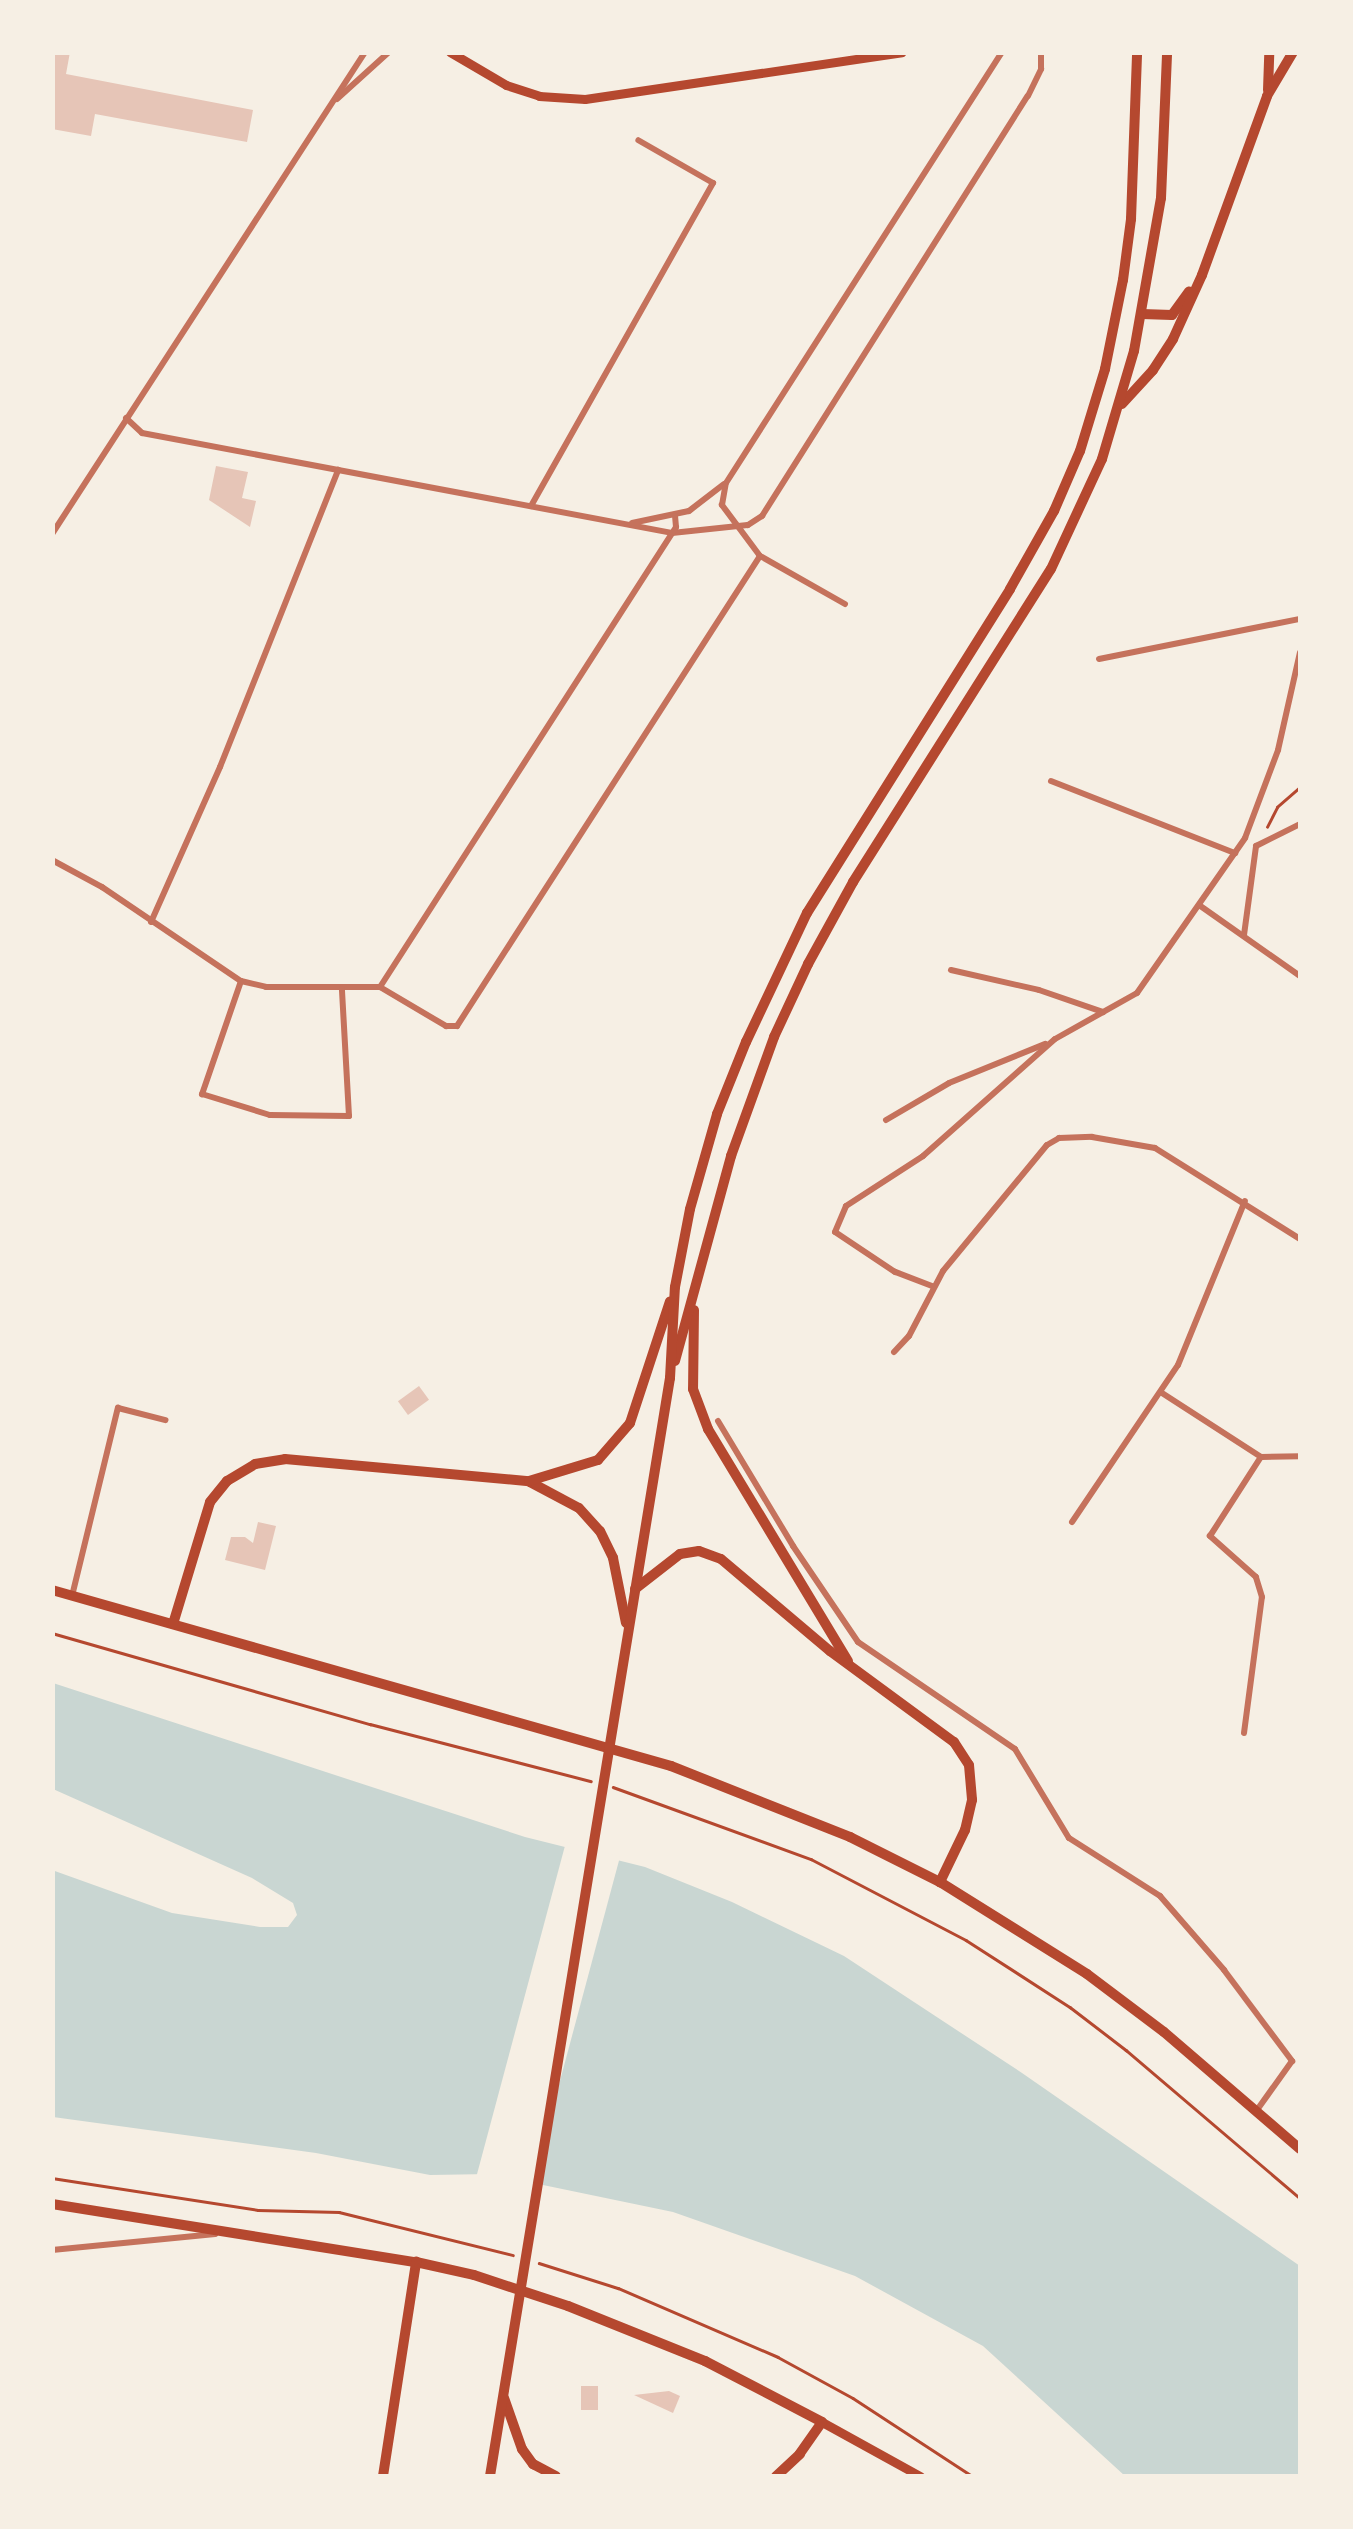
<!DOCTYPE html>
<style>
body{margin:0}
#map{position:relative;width:1353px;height:2529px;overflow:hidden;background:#f6efe4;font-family:"DejaVu Sans",sans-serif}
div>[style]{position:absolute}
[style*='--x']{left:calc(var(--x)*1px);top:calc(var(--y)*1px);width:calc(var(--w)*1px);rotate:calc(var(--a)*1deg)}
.water>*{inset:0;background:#c9d6d2}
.pier>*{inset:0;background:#f6efe4;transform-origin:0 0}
.building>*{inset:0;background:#e6c5b7;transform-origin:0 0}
.path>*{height:2.5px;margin:-1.25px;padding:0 1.25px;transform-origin:1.25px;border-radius:1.25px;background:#b5482f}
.minor>*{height:6px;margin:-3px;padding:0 3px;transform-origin:3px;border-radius:3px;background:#c5725c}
.secondary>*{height:9px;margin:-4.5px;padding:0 4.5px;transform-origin:4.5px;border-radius:4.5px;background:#b5482f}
.primary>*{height:10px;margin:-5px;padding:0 5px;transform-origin:5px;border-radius:5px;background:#b5482f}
span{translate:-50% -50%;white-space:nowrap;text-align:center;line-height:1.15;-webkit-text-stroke:10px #f6efe4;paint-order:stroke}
.frame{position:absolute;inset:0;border:55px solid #f6efe4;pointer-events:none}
</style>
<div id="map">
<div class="water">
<i style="clip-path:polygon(53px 1683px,525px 1837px,645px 1867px,732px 1902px,844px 1956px,1022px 2073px,1300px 2266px,1300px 2476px,1125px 2476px,983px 2346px,855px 2276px,673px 2212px,490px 2174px,430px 2175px,316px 2153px,53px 2117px,52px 1870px,172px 1913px,260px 1927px,288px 1927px,297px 1915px,293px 1903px,252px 1878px,53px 1789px)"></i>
</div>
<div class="pier">
<i style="left:566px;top:1842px;width:56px;height:345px;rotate:15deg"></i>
</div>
<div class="building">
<i style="clip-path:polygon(52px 52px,70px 52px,66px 74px,253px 110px,247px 142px,95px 114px,91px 136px,52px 129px)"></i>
<i style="clip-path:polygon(216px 466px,248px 472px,242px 498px,256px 501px,250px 527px,209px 500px)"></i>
<i style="left:419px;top:1386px;width:17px;height:26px;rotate:54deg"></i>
<i style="clip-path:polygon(258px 1522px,276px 1526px,265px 1570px,225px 1560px,231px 1537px,245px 1537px,253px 1543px)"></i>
<i style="left:581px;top:2386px;width:17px;height:24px"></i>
<i style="clip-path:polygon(669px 2391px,680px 2396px,673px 2413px,634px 2395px)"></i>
</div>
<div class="path">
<i style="--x:1267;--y:827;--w:22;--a:-63"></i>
<i style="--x:1277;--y:807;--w:30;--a:-41"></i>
<i style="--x:52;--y:1633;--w:331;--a:16"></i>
<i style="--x:370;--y:1724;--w:228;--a:14.5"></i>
<i style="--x:613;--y:1787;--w:211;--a:20"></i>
<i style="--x:811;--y:1859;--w:175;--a:27.6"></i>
<i style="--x:966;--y:1940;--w:124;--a:32.8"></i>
<i style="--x:1070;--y:2007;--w:71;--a:37.5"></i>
<i style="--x:1126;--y:2050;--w:228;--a:40.4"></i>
<i style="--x:52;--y:2178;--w:208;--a:8.8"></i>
<i style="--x:258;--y:2210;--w:81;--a:1.4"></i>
<i style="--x:339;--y:2212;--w:179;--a:13.9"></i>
<i style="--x:539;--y:2263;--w:83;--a:17.6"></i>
<i style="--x:618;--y:2288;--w:174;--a:23.3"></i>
<i style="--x:778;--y:2357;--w:85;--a:28.7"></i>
<i style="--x:853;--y:2398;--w:142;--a:33.2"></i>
</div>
<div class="minor">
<i style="--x:337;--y:99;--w:70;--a:-42.1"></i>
<i style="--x:126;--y:418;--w:22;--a:43"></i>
<i style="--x:142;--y:433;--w:539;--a:10.68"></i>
<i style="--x:672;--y:533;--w:76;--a:-6"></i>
<i style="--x:748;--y:525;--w:17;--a:-33"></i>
<i style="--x:762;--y:516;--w:497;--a:-57.7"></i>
<i style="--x:1028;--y:96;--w:30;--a:-64"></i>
<i style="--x:1041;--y:69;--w:17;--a:-90"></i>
<i style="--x:531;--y:506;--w:371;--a:-60.6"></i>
<i style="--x:713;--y:183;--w:86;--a:-150.2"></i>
<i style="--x:632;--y:523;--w:58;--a:-11.9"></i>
<i style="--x:689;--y:511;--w:44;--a:-37.6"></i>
<i style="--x:52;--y:534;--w:575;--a:-57"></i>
<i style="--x:845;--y:604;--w:98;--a:-150.5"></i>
<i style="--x:760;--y:556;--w:64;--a:-126.7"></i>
<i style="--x:722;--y:505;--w:22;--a:-80"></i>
<i style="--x:726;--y:483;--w:512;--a:-57.37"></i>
<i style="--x:1099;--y:659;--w:205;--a:-11.3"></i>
<i style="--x:1051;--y:781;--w:198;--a:21.4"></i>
<i style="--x:1256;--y:846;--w:49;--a:-26.6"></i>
<i style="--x:52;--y:860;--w:57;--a:28.4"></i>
<i style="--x:102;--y:887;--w:168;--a:34.1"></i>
<i style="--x:241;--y:981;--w:26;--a:13"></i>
<i style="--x:266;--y:987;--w:114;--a:0"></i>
<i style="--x:380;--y:987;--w:77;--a:30.6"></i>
<i style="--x:446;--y:1026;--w:11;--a:0"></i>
<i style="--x:457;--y:1026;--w:559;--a:-57.19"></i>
<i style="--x:1199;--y:905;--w:123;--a:35.1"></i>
<i style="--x:151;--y:922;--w:170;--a:-66"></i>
<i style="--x:220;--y:767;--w:320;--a:-68.3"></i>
<i style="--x:1244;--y:935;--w:90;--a:-82.3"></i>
<i style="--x:951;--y:970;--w:90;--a:12.8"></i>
<i style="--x:1039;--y:990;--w:68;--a:19"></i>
<i style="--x:241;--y:981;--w:120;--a:109"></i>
<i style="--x:202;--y:1094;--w:71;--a:17.2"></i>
<i style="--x:270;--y:1115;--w:79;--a:0.7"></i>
<i style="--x:349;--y:1116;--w:127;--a:-93.2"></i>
<i style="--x:380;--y:987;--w:547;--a:-57.24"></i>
<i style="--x:676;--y:527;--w:11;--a:-95"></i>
<i style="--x:886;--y:1120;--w:73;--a:-30.4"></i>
<i style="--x:949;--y:1083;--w:104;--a:-22.1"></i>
<i style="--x:932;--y:1286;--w:40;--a:-159"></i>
<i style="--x:895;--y:1272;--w:72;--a:-146.3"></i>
<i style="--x:835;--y:1232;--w:28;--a:-67"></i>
<i style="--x:846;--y:1206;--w:92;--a:-33"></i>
<i style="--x:923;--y:1156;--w:176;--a:-41.6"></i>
<i style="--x:1055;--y:1039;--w:94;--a:-29.3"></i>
<i style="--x:1137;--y:993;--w:189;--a:-55.1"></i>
<i style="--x:1245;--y:838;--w:94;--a:-69.4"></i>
<i style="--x:1278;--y:750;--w:100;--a:-77.3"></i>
<i style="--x:894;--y:1352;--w:22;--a:-47"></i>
<i style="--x:909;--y:1336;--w:73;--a:-62.4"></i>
<i style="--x:943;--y:1271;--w:163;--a:-50.5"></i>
<i style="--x:1047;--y:1145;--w:14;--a:-30"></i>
<i style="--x:1059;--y:1138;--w:33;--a:-2"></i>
<i style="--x:1092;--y:1137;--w:64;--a:9.9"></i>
<i style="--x:1155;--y:1148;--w:171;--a:32.1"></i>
<i style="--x:1162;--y:1393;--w:118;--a:32.9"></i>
<i style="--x:1261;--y:1457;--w:39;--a:-1"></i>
<i style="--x:718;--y:1421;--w:146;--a:59"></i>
<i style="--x:793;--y:1546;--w:116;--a:55.9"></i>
<i style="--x:858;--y:1642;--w:190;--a:34.3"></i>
<i style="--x:1015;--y:1749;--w:104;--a:58.8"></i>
<i style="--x:1069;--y:1838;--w:108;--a:32.5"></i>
<i style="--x:1160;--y:1896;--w:98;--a:49.1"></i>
<i style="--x:1224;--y:1970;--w:114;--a:53.2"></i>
<i style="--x:1292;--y:2061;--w:60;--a:125.5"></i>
<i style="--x:1072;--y:1522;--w:189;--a:-56"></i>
<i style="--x:1178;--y:1365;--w:177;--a:-67.8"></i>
<i style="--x:72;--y:1596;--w:194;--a:-76.3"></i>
<i style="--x:118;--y:1408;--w:49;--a:14.3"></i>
<i style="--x:1244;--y:1733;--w:137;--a:-82.5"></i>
<i style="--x:1262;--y:1597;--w:21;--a:-107"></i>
<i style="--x:1256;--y:1577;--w:62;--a:-138.3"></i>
<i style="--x:1210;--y:1536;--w:94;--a:-57.2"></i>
<i style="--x:52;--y:2250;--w:164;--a:-5.6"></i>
</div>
<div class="secondary">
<i style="--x:450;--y:52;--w:65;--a:30.5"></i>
<i style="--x:506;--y:85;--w:35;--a:18"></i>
<i style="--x:539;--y:96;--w:46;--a:3.7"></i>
<i style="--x:585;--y:99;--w:320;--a:-8.4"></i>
<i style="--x:822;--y:2422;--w:112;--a:28.9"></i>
</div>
<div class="primary">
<i style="--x:1268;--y:90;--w:38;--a:-88"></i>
<i style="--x:1142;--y:314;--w:30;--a:2"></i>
<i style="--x:1172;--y:315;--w:29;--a:-54"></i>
<i style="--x:1122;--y:404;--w:46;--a:-47.6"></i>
<i style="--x:1153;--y:370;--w:37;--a:-57"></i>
<i style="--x:1173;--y:339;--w:70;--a:-65.6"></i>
<i style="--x:1202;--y:275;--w:190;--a:-70"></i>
<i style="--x:1267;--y:96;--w:51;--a:-59.4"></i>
<i style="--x:694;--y:1310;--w:79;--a:90.7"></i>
<i style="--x:693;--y:1389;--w:43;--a:69.4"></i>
<i style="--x:708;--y:1429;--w:271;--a:58.9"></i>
<i style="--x:675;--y:1361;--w:213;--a:-74.7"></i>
<i style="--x:731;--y:1156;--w:127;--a:-70.1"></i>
<i style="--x:774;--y:1037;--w:81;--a:-65"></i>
<i style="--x:808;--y:964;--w:94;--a:-61.2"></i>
<i style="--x:853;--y:882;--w:370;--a:-57.7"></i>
<i style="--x:1051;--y:569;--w:121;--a:-65.1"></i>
<i style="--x:1102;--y:459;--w:113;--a:-73.5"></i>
<i style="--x:1134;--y:351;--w:155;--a:-80"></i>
<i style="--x:1161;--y:198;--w:146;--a:-87.6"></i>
<i style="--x:530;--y:1482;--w:55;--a:28"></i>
<i style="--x:579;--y:1508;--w:31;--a:48"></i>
<i style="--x:600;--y:1531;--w:30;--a:64"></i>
<i style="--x:613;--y:1558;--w:66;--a:78.7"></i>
<i style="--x:635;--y:1589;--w:57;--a:-37.9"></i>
<i style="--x:680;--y:1554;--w:19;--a:-9"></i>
<i style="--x:699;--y:1551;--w:23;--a:20"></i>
<i style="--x:721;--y:1559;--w:143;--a:40.2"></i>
<i style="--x:830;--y:1651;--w:154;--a:36.3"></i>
<i style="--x:954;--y:1742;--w:27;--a:57"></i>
<i style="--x:969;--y:1765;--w:35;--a:85"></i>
<i style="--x:972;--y:1800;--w:31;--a:103"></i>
<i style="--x:965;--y:1830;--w:58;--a:115.7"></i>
<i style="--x:52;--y:1590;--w:644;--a:15.87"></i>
<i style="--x:671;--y:1766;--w:193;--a:21.6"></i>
<i style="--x:850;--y:1837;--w:101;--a:26.6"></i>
<i style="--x:940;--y:1882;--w:173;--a:32"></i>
<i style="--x:1087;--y:1974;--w:96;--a:37"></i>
<i style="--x:1164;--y:2032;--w:179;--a:40.7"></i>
<i style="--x:173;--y:1624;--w:127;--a:-73.1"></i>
<i style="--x:210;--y:1502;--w:27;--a:-51"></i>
<i style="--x:227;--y:1481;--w:33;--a:-31"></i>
<i style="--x:255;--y:1464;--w:30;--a:-9"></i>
<i style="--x:285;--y:1459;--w:245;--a:5.2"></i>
<i style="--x:529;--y:1481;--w:72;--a:-16.9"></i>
<i style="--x:598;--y:1460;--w:49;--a:-49.1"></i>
<i style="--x:630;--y:1423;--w:128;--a:-71.8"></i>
<i style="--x:52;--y:2204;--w:369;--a:9.1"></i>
<i style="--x:416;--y:2262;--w:59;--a:12.6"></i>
<i style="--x:474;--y:2275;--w:99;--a:18.3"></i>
<i style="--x:568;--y:2306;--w:148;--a:21.9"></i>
<i style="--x:705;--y:2361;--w:132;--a:27.5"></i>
<i style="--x:822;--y:2422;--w:39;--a:125"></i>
<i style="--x:800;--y:2454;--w:33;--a:137"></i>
<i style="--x:504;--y:2398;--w:54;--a:70.6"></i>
<i style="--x:522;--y:2449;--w:19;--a:54"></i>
<i style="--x:533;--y:2464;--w:26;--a:28"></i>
<i style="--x:383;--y:2476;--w:217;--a:-81.2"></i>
<i style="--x:490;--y:2476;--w:1113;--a:-80.69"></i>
<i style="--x:670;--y:1378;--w:91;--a:-86.9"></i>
<i style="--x:675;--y:1287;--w:79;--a:-79.1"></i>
<i style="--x:690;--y:1209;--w:99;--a:-74.1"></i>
<i style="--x:717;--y:1114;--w:78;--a:-68.1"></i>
<i style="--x:746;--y:1042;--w:143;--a:-64.7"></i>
<i style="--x:807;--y:913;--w:382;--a:-57.9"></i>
<i style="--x:1010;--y:589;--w:90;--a:-60.6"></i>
<i style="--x:1054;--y:511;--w:65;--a:-66.6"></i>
<i style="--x:1080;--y:451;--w:86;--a:-73"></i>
<i style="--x:1105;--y:369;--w:91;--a:-78.6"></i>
<i style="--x:1123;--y:280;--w:62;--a:-82.5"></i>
<i style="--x:1131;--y:219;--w:167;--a:-87.9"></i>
</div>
<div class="frame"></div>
</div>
